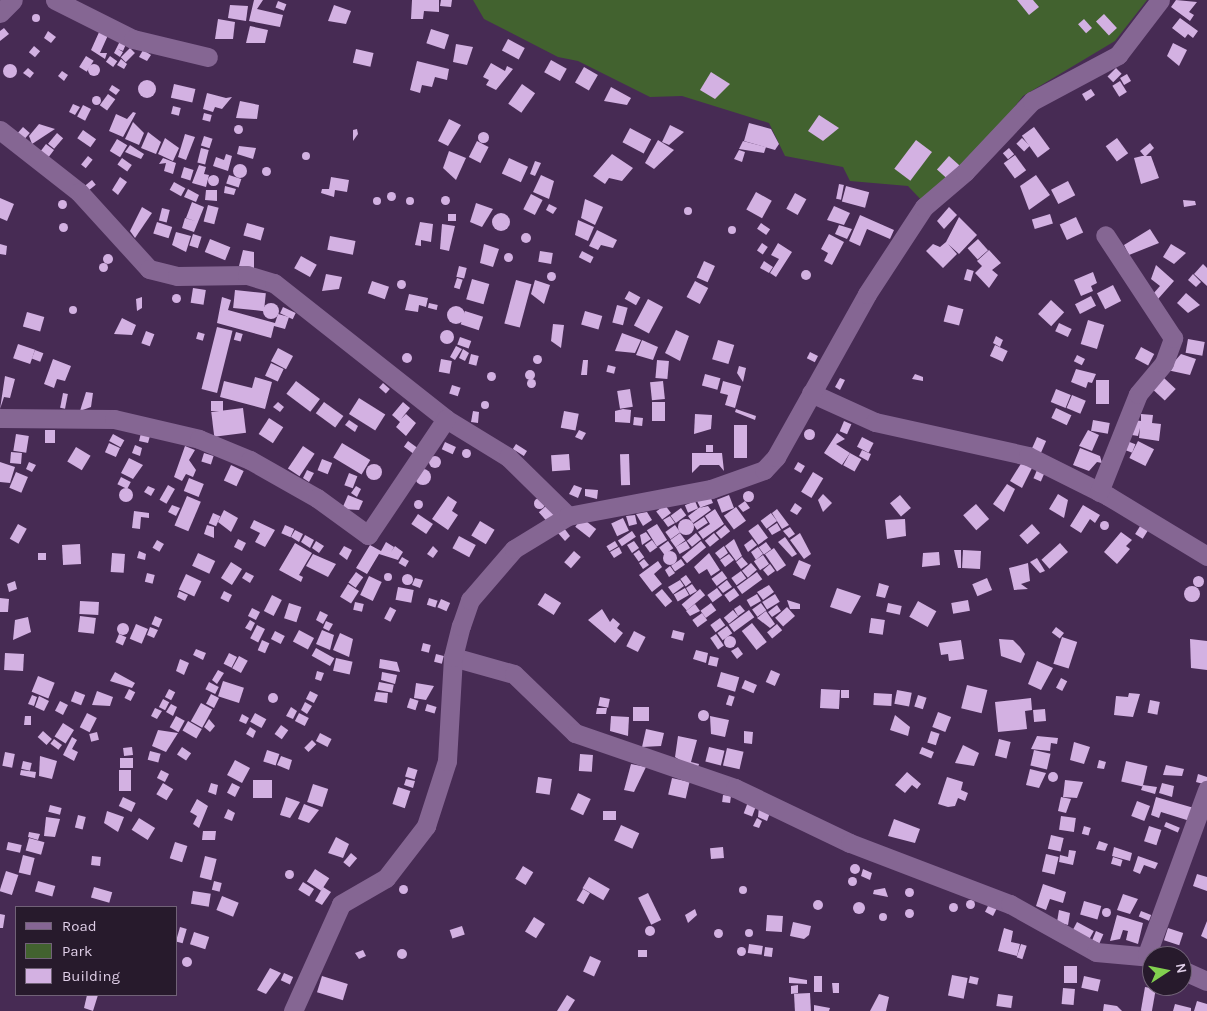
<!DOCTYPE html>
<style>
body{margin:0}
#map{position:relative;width:1207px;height:1011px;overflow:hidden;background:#472b54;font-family:Karla,sans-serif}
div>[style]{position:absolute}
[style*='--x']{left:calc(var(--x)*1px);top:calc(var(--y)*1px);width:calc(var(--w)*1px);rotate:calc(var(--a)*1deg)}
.green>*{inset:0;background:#42622f}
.building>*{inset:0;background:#d3b1e2;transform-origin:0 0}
.round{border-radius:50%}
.minor>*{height:19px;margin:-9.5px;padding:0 9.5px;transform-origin:9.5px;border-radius:9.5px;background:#856693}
span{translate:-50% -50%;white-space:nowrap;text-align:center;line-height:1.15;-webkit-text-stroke:5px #271a2c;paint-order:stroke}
.legend{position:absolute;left:15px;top:906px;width:162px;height:90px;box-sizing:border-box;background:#271a2c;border:1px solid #716277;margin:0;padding:6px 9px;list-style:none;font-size:15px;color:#dfcee7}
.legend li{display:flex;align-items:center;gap:10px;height:25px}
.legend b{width:25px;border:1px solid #716277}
.north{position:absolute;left:1142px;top:946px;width:50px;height:50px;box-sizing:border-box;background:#271a2c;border:1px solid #716277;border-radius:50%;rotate:79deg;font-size:14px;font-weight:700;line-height:20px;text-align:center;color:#dfcee7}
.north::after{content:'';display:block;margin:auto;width:18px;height:22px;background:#82d04f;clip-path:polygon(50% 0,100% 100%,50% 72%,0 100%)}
</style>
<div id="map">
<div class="green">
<i style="clip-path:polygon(473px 0,1147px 0,1115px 41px,1023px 96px,968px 166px,924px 203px,908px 186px,850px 181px,843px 167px,785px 156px,769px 123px,682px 96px,650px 97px,578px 61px,558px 57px,484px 19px)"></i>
</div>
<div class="building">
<i style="clip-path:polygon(254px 0,263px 0,257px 9px,283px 15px,280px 27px,249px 21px)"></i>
<i style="clip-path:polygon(412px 0,439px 0,439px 12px,424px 11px,423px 19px,411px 19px)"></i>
<i style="clip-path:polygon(441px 0,452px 0,451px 7px,440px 6px)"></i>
<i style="clip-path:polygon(1017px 0,1033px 0,1039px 7px,1029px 15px)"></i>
<i style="clip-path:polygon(1176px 0,1197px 2px,1189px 12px,1194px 15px,1190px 21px,1171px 7px)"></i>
<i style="left:278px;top:1px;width:9px;height:7px;rotate:21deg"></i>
<i style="clip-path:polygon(230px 5px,248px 6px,246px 21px,228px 18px)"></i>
<i style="clip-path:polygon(334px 5px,351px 11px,346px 24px,328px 21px)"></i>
<i class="round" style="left:32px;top:14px;width:8px;height:8px"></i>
<i style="left:1104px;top:14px;width:19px;height:11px;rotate:47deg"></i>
<i style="clip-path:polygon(1180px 18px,1198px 31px,1193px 38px,1188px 34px,1185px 38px,1172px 28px)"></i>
<i style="clip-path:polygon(218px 19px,235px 22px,233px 39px,215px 39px)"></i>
<i style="left:1084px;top:19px;width:12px;height:8px;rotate:48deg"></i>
<i style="clip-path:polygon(250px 26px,268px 30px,265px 43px,246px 43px)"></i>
<i style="clip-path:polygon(4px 28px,9px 34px,0 41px,0 31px)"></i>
<i style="left:431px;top:29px;width:19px;height:15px;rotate:18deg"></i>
<i style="clip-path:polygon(100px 30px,109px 33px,100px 53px,107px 53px,105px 59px,91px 50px)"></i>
<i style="clip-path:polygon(48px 31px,56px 37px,51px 43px,44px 38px)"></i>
<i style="left:508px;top:39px;width:19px;height:13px;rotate:28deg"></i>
<i style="clip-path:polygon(120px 41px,126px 44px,123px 51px,118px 49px,123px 52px,120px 57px,114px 53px)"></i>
<i style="clip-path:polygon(1173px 43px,1187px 50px,1179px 66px,1167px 56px)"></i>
<i style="clip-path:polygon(456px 44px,473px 47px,467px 65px,453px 62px)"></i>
<i style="left:34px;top:46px;width:8px;height:8px;rotate:40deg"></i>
<i style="left:130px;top:48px;width:7px;height:13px;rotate:45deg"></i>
<i style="left:356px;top:49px;width:18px;height:14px;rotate:13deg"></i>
<i style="clip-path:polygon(143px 50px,151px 55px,147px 61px,139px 57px)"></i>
<i style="left:86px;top:56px;width:9px;height:13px;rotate:32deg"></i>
<i style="left:110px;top:56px;width:9px;height:7px;rotate:36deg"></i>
<i style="clip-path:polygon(121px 59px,127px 64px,124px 69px,117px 65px)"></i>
<i style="left:551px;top:60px;width:18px;height:14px;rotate:29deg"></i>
<i style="clip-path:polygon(417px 61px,449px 69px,447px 80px,435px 77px,432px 87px,422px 85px,420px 93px,410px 90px)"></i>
<i style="clip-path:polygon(491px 63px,505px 71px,507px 66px,513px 69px,496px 90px,486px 85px,489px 80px,483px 77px)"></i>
<i class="round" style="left:88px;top:64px;width:12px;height:12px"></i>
<i class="round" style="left:3px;top:64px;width:14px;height:14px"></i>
<i style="left:584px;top:67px;width:16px;height:18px;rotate:30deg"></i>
<i style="clip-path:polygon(28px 68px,34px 73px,30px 78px,23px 73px)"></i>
<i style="left:1116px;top:68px;width:8px;height:12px;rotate:45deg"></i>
<i style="clip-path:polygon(62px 71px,68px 75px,64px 81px,58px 76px)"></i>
<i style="clip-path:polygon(711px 72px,730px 84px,715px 99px,700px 90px)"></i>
<i style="left:1127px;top:74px;width:8px;height:8px;rotate:60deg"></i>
<i class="round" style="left:138px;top:80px;width:18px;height:18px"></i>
<i style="left:1120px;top:81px;width:13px;height:9px;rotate:58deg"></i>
<i style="left:174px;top:84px;width:22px;height:14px;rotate:13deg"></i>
<i style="left:522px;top:84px;width:16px;height:24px;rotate:35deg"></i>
<i style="clip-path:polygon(112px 85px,120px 90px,116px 95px,109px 90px)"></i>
<i style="clip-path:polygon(611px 87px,631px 98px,627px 105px,604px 101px)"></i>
<i style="clip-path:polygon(1091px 89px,1095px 95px,1086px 101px,1082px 94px)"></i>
<i style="clip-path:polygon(207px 93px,226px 98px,232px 97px,222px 109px,215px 107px,213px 112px,203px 109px)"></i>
<i style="left:108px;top:94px;width:9px;height:14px;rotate:36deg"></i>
<i class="round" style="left:91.5px;top:95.5px;width:9px;height:9px"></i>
<i style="clip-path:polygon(240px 101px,259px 105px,257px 119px,236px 118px)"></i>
<i style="clip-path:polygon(73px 104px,80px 107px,75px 115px,69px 112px)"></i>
<i style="left:83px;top:105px;width:9px;height:13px;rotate:27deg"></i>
<i style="left:173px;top:106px;width:8px;height:8px;rotate:14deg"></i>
<i style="clip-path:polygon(133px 112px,136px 113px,123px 137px,109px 131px,116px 114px,127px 119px)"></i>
<i style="left:204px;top:113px;width:8px;height:7px;rotate:14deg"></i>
<i style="clip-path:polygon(819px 115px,839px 128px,823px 141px,808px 131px)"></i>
<i style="clip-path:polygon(449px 119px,461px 125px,448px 146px,438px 141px)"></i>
<i style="clip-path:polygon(133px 122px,144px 133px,139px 145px,125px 139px)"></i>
<i style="clip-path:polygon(749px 123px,771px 129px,779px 144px,775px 150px,744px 141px)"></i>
<i style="clip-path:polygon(39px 124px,55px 129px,32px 144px,29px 136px)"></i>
<i class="round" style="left:233.5px;top:124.5px;width:9px;height:9px"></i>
<i style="clip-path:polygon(670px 125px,684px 132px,669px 145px,662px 142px)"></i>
<i style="left:23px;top:127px;width:9px;height:8px;rotate:41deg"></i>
<i style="left:1034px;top:127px;width:27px;height:15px;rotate:54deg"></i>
<i style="left:630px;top:128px;width:24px;height:16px;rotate:28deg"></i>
<i style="clip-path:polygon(357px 129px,358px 134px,353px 141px,353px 130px)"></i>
<i style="left:83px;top:130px;width:16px;height:10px;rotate:35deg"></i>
<i class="round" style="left:477.5px;top:131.5px;width:11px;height:11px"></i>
<i style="clip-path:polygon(148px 132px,161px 142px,156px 154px,141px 148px)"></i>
<i style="left:57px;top:133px;width:8px;height:14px;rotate:40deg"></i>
<i style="clip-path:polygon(185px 134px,195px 137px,186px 160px,178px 157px)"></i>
<i style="left:204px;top:136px;width:9px;height:10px;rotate:18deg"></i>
<i style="clip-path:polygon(165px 138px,179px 148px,173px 161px,158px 154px)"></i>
<i style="left:1022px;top:138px;width:11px;height:8px;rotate:45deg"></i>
<i style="left:1117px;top:138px;width:19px;height:14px;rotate:54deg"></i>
<i style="left:117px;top:139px;width:12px;height:14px;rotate:31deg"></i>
<i style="clip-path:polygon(658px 140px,674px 150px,654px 169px,645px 163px)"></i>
<i style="left:916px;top:140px;width:20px;height:36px;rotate:37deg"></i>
<i style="left:477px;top:141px;width:13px;height:18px;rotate:27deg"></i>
<i style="clip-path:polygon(743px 141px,766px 147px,764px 153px,739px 149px)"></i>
<i style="clip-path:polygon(1150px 143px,1154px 148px,1145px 157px,1140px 151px)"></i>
<i style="left:46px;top:144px;width:10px;height:10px;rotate:37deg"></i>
<i style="clip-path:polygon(130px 145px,144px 154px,141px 159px,125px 152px)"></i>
<i style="clip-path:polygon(239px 146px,256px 148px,253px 159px,237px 154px)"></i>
<i style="left:201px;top:148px;width:8px;height:15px;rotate:14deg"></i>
<i style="left:1009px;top:148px;width:8px;height:8px;rotate:50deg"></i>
<i style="clip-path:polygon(739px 150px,745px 152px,742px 162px,734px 159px)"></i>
<i style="clip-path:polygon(449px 151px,466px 158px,456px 180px,443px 168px)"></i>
<i class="round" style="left:302px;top:152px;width:8px;height:8px"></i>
<i style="clip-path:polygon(226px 154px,232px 156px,228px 171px,213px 166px,216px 157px,224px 160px)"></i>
<i style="clip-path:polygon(612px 154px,633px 168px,622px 181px,609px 178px,605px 184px,593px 176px)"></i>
<i style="left:1015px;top:155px;width:19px;height:14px;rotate:54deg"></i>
<i style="left:88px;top:156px;width:6px;height:11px;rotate:39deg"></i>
<i style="left:949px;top:156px;width:15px;height:18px;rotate:42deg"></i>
<i style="clip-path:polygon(1142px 156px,1151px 156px,1159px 178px,1141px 184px,1134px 158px)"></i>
<i style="left:122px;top:158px;width:12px;height:8px;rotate:35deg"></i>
<i style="clip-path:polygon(163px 158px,176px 163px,173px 174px,164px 171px,166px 163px,159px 164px)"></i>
<i style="left:509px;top:158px;width:21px;height:17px;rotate:25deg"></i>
<i style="clip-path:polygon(535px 161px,541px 163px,535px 176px,530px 174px)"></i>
<i class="round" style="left:233px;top:164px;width:14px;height:14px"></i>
<i style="clip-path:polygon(199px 165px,206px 167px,204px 174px,209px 175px,206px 187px,192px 183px)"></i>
<i class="round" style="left:261.5px;top:166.5px;width:9px;height:9px"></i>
<i style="left:184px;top:167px;width:10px;height:11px;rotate:17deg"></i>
<i class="round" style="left:207.5px;top:174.5px;width:11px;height:11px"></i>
<i style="left:229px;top:175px;width:13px;height:9px;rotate:18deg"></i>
<i style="clip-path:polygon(541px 175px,554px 181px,549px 199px,533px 192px)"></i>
<i style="clip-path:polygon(1036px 175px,1050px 195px,1029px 210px,1020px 186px)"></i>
<i style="clip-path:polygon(120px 177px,127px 182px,118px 195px,112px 190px)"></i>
<i style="clip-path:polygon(331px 177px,349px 180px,347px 192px,335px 190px,334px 197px,321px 193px,322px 189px,329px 189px)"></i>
<i style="left:92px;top:180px;width:6px;height:11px;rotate:51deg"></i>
<i style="left:1068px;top:181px;width:16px;height:19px;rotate:63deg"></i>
<i style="left:174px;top:182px;width:13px;height:9px;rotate:29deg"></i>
<i style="left:839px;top:184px;width:5px;height:15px;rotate:11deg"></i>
<i style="clip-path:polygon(225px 186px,236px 189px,234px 195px,224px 193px)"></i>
<i style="left:846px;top:186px;width:24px;height:16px;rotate:15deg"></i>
<i style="clip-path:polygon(188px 189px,199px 195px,196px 202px,184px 197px)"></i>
<i style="clip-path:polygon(206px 190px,217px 190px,217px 201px,205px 200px)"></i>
<i class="round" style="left:386.5px;top:191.5px;width:9px;height:9px"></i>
<i style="left:756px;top:192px;width:18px;height:20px;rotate:29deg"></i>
<i style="left:795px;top:193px;width:13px;height:18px;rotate:29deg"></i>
<i style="left:531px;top:194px;width:13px;height:17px;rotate:27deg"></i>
<i class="round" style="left:440.5px;top:195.5px;width:9px;height:9px"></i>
<i class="round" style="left:373px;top:197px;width:8px;height:8px"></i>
<i class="round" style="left:406px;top:197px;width:8px;height:8px"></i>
<i style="clip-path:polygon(0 198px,14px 204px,7px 221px,0 218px)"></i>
<i style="clip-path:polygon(585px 199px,603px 207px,595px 225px,581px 218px)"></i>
<i class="round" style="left:57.5px;top:199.5px;width:9px;height:9px"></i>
<i style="clip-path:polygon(1183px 200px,1195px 201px,1196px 205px,1184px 207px)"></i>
<i style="clip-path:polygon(192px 202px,204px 207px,194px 232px,182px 228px,185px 218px,195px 221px,186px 218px)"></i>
<i style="clip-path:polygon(476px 203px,493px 209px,482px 227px,470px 222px)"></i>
<i style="clip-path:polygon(549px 204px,557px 208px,553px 214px,546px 210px)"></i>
<i style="left:208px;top:205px;width:11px;height:17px;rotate:15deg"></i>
<i style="clip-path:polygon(834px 206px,850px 213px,844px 225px,827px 220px)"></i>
<i class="round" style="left:684px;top:207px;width:8px;height:8px"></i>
<i style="clip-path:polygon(142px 207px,152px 213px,135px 238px,130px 231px)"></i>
<i style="clip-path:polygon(949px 207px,957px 215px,944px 229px,937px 221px)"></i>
<i style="left:162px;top:208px;width:8px;height:13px;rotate:14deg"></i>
<i class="round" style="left:492px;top:213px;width:18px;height:18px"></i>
<i style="left:448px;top:214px;width:8px;height:7px"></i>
<i style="left:1050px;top:214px;width:10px;height:19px;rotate:73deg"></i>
<i style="clip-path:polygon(860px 215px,894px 230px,890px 239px,867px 229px,860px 246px,849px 241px)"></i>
<i style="clip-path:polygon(959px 217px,977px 235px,959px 254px,948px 244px,957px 254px,943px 268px,926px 251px,933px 244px,940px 247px,946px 242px)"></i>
<i style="left:1076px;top:217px;width:17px;height:18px;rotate:65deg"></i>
<i style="clip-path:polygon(578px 220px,594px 227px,588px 241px,575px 235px)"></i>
<i style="left:157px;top:222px;width:16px;height:12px;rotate:18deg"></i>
<i style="clip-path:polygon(420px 222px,433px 224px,431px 242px,421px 240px,421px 246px,415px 245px)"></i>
<i class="round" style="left:58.5px;top:222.5px;width:9px;height:9px"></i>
<i style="left:247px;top:223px;width:18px;height:13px;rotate:16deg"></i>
<i style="left:761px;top:223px;width:11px;height:7px;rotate:34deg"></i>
<i style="clip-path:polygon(442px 224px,455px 226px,449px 251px,440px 249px)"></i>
<i style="clip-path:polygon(839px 225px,852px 229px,847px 239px,835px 234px)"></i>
<i class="round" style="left:728px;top:226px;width:8px;height:8px"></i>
<i style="clip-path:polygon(1150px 229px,1159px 243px,1129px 255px,1124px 245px)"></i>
<i style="clip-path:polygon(597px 230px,617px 240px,613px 248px,601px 245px,598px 250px,589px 246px)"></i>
<i style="clip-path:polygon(176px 232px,191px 236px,186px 252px,172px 245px)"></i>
<i class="round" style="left:521px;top:233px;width:10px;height:10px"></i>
<i style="left:193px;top:234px;width:9px;height:12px;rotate:18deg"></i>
<i style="clip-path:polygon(829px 234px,844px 242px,832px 265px,824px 261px,828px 253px,821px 249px)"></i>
<i style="left:330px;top:236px;width:26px;height:14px;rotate:11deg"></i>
<i style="left:210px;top:239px;width:22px;height:14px;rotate:22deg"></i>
<i style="left:978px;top:239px;width:15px;height:14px;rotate:48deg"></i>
<i style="left:762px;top:243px;width:7px;height:9px;rotate:34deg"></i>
<i style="clip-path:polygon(778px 243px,792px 252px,776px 277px,770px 273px,779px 259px,771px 255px)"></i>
<i style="clip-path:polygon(0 244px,7px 246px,6px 255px,0 254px)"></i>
<i style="clip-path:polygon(484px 244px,499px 249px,493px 267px,480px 263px)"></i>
<i style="clip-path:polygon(1171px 244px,1186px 253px,1174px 264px,1163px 257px)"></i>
<i style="clip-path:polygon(243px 250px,254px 252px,254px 269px,239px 266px)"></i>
<i style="clip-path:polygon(989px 250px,1001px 263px,992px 270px,998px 275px,989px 288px,975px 273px,982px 266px,977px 261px)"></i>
<i style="left:540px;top:251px;width:13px;height:11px;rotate:9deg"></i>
<i style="left:582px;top:251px;width:13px;height:7px;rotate:27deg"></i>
<i class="round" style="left:503.5px;top:252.5px;width:9px;height:9px"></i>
<i class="round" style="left:103px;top:254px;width:10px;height:10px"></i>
<i style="left:301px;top:256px;width:18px;height:14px;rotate:29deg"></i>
<i style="left:704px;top:261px;width:12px;height:18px;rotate:24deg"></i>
<i style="clip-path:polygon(764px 261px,773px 267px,769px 273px,760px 268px)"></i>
<i class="round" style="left:98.5px;top:262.5px;width:9px;height:9px"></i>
<i style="clip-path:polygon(1203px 264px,1207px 268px,1207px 286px,1194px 274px)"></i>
<i style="clip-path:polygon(1156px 265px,1174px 281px,1158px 299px,1153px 294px,1160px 286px,1151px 279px)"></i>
<i style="left:459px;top:266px;width:8px;height:11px;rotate:14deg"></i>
<i style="left:967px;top:269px;width:7px;height:11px;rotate:16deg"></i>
<i class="round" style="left:801px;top:270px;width:10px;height:10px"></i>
<i class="round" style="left:546.5px;top:271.5px;width:9px;height:9px"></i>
<i style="clip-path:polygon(1093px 272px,1097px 283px,1091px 286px,1093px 291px,1081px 296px,1074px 280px)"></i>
<i style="clip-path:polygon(326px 274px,342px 277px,339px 289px,322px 291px)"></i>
<i style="clip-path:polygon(1193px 274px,1201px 282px,1196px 287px,1188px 280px)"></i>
<i style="left:457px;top:278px;width:6px;height:10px;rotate:18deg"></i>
<i style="left:472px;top:279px;width:18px;height:21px;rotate:16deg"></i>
<i class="round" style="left:396.5px;top:279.5px;width:9px;height:9px"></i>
<i style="left:516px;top:280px;width:16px;height:45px;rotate:15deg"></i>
<i style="clip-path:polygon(535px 280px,550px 285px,544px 304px,531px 294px)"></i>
<i style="left:372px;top:281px;width:18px;height:13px;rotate:19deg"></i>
<i style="left:695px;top:281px;width:15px;height:18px;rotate:28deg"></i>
<i style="left:1113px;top:285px;width:18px;height:18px;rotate:63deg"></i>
<i style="left:193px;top:288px;width:13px;height:15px;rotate:9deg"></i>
<i style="left:235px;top:290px;width:31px;height:18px;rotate:6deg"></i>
<i style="left:629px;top:291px;width:13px;height:9px;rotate:29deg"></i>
<i style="clip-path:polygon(1186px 293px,1200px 305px,1188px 313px,1177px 303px)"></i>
<i class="round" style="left:171.5px;top:293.5px;width:9px;height:9px"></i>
<i style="clip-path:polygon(409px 294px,428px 298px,426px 307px,419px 305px,418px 312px,405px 310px)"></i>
<i style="left:1091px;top:296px;width:11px;height:18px;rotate:63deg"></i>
<i style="clip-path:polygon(142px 297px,142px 308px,137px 311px,136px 299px)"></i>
<i style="clip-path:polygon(222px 297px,231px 300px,228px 310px,275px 323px,278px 314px,289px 317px,285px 329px,274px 326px,271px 338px,217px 323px)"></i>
<i style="left:648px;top:299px;width:17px;height:30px;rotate:28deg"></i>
<i style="left:1051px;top:300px;width:18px;height:19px;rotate:43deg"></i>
<i style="left:429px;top:303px;width:9px;height:5px;rotate:13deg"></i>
<i class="round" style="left:263px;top:303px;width:16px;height:16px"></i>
<i style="left:617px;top:305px;width:11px;height:18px;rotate:15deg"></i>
<i style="left:948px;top:305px;width:16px;height:17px;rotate:15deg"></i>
<i class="round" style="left:69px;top:306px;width:8px;height:8px"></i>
<i class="round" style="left:447px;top:306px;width:18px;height:18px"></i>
<i style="left:283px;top:307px;width:14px;height:7px;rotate:25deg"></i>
<i style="left:465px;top:311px;width:19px;height:14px;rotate:18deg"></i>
<i style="left:585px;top:311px;width:18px;height:14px;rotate:16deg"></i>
<i style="left:27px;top:312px;width:18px;height:15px;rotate:16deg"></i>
<i style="clip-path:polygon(122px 318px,136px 325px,132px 335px,114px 334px)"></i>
<i style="left:1088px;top:320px;width:17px;height:25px;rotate:17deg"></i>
<i style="left:1059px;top:323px;width:14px;height:9px;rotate:25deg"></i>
<i style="clip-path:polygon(553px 324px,564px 325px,561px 348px,551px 341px)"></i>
<i style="left:217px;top:327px;width:16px;height:64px;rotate:14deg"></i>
<i class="round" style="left:440px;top:330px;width:14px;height:14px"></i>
<i style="clip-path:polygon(676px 330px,689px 336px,680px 361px,665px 353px)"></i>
<i style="left:146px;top:331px;width:9px;height:13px;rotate:21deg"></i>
<i style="left:198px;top:332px;width:7px;height:7px;rotate:16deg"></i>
<i style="left:236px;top:332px;width:7px;height:8px;rotate:16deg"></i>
<i style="clip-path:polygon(622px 333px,641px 340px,635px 353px,615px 351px)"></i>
<i style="clip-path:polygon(996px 336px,1003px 340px,1000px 347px,993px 343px)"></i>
<i style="left:460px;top:337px;width:12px;height:8px;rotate:20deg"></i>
<i style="left:1188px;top:339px;width:17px;height:14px;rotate:10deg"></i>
<i style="clip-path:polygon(642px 340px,658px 347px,653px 360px,636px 355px)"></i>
<i style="left:718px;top:340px;width:17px;height:20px;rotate:17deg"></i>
<i style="left:18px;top:344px;width:18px;height:15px;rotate:19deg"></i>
<i style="left:995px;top:345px;width:14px;height:12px;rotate:25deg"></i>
<i style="clip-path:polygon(456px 346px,462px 349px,455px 360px,450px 357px)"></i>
<i style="left:1141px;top:347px;width:15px;height:13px;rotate:28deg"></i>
<i style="left:278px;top:348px;width:17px;height:15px;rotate:28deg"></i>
<i style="clip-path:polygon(463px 349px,469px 353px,465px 361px,459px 358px)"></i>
<i style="left:35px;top:350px;width:9px;height:9px;rotate:21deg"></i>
<i style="left:810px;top:352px;width:9px;height:7px;rotate:27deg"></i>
<i class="round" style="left:402px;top:353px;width:10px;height:10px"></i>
<i style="left:471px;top:354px;width:8px;height:10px;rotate:14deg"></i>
<i style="clip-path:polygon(1181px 354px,1196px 359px,1190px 375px,1167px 370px)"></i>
<i class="round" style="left:532.5px;top:354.5px;width:9px;height:9px"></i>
<i style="left:1077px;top:355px;width:9px;height:7px;rotate:27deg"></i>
<i style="clip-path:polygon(53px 359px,71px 366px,65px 381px,57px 379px,54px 388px,44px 384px)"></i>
<i style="left:441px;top:359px;width:11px;height:13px;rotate:10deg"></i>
<i style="clip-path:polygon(583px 360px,588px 360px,587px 375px,581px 375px)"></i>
<i style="left:657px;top:360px;width:12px;height:18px;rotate:5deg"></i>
<i style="left:271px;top:363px;width:14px;height:14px;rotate:25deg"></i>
<i style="left:608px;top:365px;width:8px;height:7px;rotate:14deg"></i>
<i style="clip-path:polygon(739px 366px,746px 368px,743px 382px,737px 373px)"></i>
<i style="clip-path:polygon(1076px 369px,1096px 374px,1092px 383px,1088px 382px,1086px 388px,1071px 382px)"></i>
<i class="round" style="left:525px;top:370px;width:10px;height:10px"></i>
<i class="round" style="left:486.5px;top:371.5px;width:9px;height:9px"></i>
<i style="left:705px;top:374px;width:16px;height:12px;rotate:15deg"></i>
<i style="clip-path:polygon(915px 374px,923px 377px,923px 381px,912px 379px)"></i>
<i style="clip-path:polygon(5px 376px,15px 379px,10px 398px,4px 397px,0 409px)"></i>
<i style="clip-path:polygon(255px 377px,272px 382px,265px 409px,220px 397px,224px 381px,252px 388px)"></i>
<i style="clip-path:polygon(840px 378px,845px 380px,840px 390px,835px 387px)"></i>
<i style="left:1164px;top:378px;width:16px;height:16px;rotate:43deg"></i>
<i class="round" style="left:526.5px;top:378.5px;width:9px;height:9px"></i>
<i style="left:1096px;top:380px;width:13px;height:24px"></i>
<i style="left:296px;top:381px;width:30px;height:16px;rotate:37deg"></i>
<i style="left:663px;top:381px;width:18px;height:13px;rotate:84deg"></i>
<i style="clip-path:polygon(723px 381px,741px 386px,735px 408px,725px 405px,728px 395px,720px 393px)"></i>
<i style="left:383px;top:383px;width:9px;height:6px;rotate:41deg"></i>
<i style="left:452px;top:385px;width:9px;height:9px;rotate:18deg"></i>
<i style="left:630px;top:389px;width:18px;height:13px;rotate:81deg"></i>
<i style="left:1056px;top:389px;width:16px;height:14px;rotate:22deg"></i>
<i style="clip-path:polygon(86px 392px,93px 393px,91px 407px,80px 411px)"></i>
<i style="left:63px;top:393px;width:5px;height:15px;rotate:11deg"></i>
<i style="left:1072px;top:395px;width:15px;height:14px;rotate:23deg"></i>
<i style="left:359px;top:398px;width:31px;height:19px;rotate:32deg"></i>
<i class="round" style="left:481px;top:401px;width:8px;height:8px"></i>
<i style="left:223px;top:401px;width:10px;height:12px;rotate:90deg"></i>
<i style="clip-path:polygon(278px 402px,284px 407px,280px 412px,273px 407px)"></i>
<i style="left:324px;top:402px;width:24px;height:14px;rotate:36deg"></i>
<i style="clip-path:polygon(403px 402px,410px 408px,401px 419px,406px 414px,416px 423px,406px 436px,396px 427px,400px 422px,392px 415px)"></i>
<i style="left:652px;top:402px;width:13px;height:19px"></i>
<i style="left:243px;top:408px;width:25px;height:32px;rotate:83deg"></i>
<i style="left:1056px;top:408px;width:17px;height:11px;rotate:25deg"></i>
<i style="clip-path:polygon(623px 409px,631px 410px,630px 423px,615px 422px,615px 411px)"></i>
<i style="clip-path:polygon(736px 409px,756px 416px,755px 420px,735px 412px)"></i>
<i style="clip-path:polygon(473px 411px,479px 412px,478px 423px,471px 422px)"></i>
<i style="left:564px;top:411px;width:15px;height:17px;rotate:11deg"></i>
<i style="clip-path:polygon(695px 414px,712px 415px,711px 429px,694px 434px)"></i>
<i style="clip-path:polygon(1141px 414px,1153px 415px,1152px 423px,1161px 424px,1159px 441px,1139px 438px,1140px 428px,1138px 436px,1132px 435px,1134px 420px,1141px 421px)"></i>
<i style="left:634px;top:417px;width:9px;height:8px;rotate:6deg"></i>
<i style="left:269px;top:418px;width:17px;height:19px;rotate:33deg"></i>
<i style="clip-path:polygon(349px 420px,358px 426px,355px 432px,345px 425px)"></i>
<i style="left:1093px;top:420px;width:17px;height:11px;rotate:10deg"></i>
<i style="left:844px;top:421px;width:8px;height:11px;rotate:23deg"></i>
<i style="left:734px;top:425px;width:13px;height:33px"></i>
<i class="round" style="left:803.5px;top:428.5px;width:11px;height:11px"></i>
<i style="left:45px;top:430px;width:10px;height:13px"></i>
<i style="clip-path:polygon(579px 430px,586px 433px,582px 440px,575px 437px)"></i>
<i style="clip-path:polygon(1088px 430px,1099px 435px,1092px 451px,1079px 446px)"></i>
<i style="clip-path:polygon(141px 433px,150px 436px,148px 443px,139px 441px)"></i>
<i style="clip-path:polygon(837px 433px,845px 439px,836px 444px,850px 453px,842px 465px,824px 453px)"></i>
<i style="left:16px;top:434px;width:13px;height:17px;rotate:9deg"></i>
<i style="left:113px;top:434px;width:13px;height:8px;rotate:29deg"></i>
<i style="left:862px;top:437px;width:13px;height:11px;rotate:27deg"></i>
<i style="left:1037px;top:437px;width:10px;height:13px;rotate:24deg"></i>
<i style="left:408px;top:441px;width:14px;height:7px;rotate:36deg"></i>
<i style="left:1127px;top:441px;width:9px;height:9px;rotate:21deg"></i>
<i style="left:1138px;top:441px;width:18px;height:19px;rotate:27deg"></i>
<i style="left:445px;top:442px;width:12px;height:8px;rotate:24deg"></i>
<i style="left:109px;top:443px;width:12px;height:10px;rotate:24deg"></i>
<i style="left:342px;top:443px;width:33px;height:17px;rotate:31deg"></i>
<i style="left:516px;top:444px;width:13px;height:6px;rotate:32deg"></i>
<i style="clip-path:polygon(135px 445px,142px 448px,140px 456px,132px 453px)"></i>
<i style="left:706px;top:445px;width:7px;height:7px"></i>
<i style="clip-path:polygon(185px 446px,195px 450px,189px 460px,196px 470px,193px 477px,186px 474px,182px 481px,174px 477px)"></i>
<i style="left:303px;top:446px;width:14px;height:27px;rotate:34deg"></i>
<i style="left:76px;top:447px;width:17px;height:17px;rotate:31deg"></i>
<i style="clip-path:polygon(1080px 448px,1100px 456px,1102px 463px,1097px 462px,1089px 471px,1073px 465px)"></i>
<i class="round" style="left:461.5px;top:448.5px;width:9px;height:9px"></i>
<i style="clip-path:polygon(862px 450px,871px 454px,868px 461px,859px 456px)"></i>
<i style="left:11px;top:452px;width:11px;height:11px;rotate:5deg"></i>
<i style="left:204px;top:453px;width:10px;height:9px;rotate:17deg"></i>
<i style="clip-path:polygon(692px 453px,722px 453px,724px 471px,719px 465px,700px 465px,692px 473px)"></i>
<i style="left:850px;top:453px;width:13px;height:14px;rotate:29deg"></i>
<i style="left:569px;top:454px;width:16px;height:18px;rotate:86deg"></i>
<i style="left:629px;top:454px;width:31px;height:9px;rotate:88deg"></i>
<i class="round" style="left:429px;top:456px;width:12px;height:12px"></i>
<i style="clip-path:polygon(129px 458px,143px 465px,133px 479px,121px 473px)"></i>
<i style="left:322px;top:459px;width:11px;height:12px;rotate:22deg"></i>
<i style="clip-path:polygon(0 462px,15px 467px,10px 483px,0 482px)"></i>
<i style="clip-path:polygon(29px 462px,36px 465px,32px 472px,26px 469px)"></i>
<i style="left:798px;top:462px;width:8px;height:8px;rotate:30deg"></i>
<i style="clip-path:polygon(1022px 462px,1032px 468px,1022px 488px,1010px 481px)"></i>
<i class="round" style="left:366px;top:464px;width:16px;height:16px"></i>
<i style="left:231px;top:465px;width:14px;height:17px;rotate:25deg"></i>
<i class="round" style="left:415px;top:469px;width:16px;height:16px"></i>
<i style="clip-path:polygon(307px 470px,314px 473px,309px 482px,303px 478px)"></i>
<i style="left:1037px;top:470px;width:8px;height:9px;rotate:23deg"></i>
<i style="left:16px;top:472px;width:13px;height:17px;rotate:23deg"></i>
<i style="left:813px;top:472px;width:12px;height:23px;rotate:31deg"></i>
<i style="left:349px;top:473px;width:9px;height:13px;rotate:21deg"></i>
<i style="left:121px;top:477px;width:11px;height:8px;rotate:27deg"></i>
<i style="left:189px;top:478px;width:16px;height:14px;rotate:22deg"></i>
<i style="clip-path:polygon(1007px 484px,1015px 489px,1004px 512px,993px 504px)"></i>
<i style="left:168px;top:485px;width:8px;height:17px;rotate:30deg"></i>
<i style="clip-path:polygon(574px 485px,582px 488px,578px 498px,569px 494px)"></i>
<i style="clip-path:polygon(148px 486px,155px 489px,151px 496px,144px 492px)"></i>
<i style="clip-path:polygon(356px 486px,361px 489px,357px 497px,351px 493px)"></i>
<i class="round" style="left:119px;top:488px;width:14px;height:14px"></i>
<i style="clip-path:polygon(585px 489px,598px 490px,597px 499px,585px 496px)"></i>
<i class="round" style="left:742.5px;top:490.5px;width:11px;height:11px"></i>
<i style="clip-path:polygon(823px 494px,832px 503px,823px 512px,818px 500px)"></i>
<i style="clip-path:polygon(1058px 494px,1068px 500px,1064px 518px,1049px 509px)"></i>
<i style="clip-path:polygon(348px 495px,363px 501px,359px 510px,342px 509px)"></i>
<i style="left:729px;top:495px;width:14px;height:13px;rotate:69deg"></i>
<i style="left:900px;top:495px;width:17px;height:13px;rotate:50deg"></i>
<i style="left:187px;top:496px;width:15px;height:32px;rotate:23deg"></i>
<i style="clip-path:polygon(448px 496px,457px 502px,452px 511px,458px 515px,448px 530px,432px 519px)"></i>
<i style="clip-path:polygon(710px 496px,713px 503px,699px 508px,708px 506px,711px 510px,693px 523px,688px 516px,700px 507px,697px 501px)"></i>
<i class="round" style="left:533.5px;top:497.5px;width:11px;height:11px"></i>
<i class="round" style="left:413.5px;top:499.5px;width:9px;height:9px"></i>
<i style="left:695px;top:501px;width:8px;height:11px;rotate:67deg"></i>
<i style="clip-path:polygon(745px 501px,750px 508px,743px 512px,738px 506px)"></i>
<i style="clip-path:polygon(795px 503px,802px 508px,797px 515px,790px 511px)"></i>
<i style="left:976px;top:504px;width:20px;height:17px;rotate:49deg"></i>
<i style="clip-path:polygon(172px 505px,180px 508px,176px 516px,168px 512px)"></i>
<i style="left:547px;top:505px;width:12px;height:11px;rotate:48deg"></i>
<i style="left:665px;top:505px;width:10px;height:11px;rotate:53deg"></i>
<i style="clip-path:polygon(1083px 505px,1100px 515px,1095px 523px,1090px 519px,1081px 533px,1070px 526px)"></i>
<i style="left:736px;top:507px;width:17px;height:15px;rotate:54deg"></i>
<i style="left:681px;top:508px;width:9px;height:13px;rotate:54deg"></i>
<i style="clip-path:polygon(715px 509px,724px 524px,703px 539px,698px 532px,710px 524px,705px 516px)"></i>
<i style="clip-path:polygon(777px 509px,789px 525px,782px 529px,772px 513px)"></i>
<i style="clip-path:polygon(224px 510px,238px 518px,231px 532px,218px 522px)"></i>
<i style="clip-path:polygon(134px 511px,149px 513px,149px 518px,141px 517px,140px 529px,132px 528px)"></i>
<i style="clip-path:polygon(647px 512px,652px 520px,643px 526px,636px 514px)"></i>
<i style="left:213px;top:513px;width:8px;height:11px;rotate:23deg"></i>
<i style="left:771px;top:513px;width:10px;height:13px;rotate:53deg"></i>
<i style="left:418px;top:514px;width:18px;height:12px;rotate:34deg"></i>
<i style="clip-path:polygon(635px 515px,637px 524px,629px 526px,626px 516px)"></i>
<i style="clip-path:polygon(670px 516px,675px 523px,668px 527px,663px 520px)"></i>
<i style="left:704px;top:517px;width:7px;height:13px;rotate:56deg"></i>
<i style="left:582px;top:518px;width:18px;height:11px;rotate:38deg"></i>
<i style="left:623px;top:518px;width:14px;height:13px;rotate:65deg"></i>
<i class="round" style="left:678px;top:519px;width:16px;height:16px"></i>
<i style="clip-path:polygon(905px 519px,906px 536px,887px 539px,885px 520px)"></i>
<i style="clip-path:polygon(254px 520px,275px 530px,265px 547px,255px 542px,260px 533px,250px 528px)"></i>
<i class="round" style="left:1099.5px;top:520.5px;width:9px;height:9px"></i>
<i style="left:480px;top:521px;width:17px;height:17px;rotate:31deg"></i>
<i style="clip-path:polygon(777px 523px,781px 530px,772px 535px,768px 529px)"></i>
<i style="left:1142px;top:523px;width:9px;height:13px;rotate:32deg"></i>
<i style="left:18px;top:524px;width:10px;height:17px;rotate:29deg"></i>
<i style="left:657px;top:524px;width:19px;height:12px;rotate:58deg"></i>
<i style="left:758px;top:524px;width:17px;height:12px;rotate:54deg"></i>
<i style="left:1032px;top:524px;width:12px;height:17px;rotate:48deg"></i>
<i style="clip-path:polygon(207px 525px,214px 527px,214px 538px,204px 534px)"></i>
<i style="left:285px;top:525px;width:10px;height:9px;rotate:24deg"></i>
<i style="left:675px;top:525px;width:9px;height:12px;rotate:54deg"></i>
<i style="left:725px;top:525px;width:8px;height:12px;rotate:50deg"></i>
<i style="clip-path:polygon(790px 527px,795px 534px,789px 538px,783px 531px)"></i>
<i style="clip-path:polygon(564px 528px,570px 536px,565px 541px,558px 533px)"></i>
<i style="clip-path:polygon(295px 530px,303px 534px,299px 542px,291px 537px)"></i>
<i style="left:632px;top:531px;width:7px;height:17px;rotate:56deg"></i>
<i style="clip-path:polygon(646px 532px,651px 539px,642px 545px,640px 535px)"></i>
<i style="clip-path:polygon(1121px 532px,1132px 540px,1126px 546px,1130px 549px,1117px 564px,1104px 552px)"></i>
<i style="left:680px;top:533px;width:9px;height:12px;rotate:54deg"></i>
<i style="left:696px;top:533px;width:8px;height:12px;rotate:50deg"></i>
<i style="left:714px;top:533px;width:8px;height:12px;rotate:50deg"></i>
<i style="clip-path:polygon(800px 533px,811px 554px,804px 559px,790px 540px)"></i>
<i style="clip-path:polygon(305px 535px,314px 540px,310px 548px,301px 542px)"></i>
<i style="left:459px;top:536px;width:19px;height:14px;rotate:28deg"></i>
<i style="clip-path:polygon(785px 537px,797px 554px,792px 557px,778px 542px)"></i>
<i style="left:238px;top:539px;width:9px;height:9px;rotate:27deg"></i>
<i style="clip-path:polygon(734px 539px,742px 556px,736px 561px,725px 546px)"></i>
<i style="clip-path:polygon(752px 539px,757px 545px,748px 552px,744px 545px)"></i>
<i style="left:157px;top:540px;width:8px;height:9px;rotate:30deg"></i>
<i style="left:652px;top:540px;width:9px;height:9px;rotate:54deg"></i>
<i style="clip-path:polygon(316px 541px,324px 546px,319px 553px,312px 548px)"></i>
<i style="left:615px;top:541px;width:6px;height:10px;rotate:59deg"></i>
<i style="clip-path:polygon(634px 541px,639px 548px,632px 553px,627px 545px)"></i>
<i style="left:668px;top:541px;width:9px;height:11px;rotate:54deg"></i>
<i style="left:686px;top:541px;width:8px;height:12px;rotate:60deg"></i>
<i style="left:701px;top:541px;width:8px;height:25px;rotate:50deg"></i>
<i style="clip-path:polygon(386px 542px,394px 547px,391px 552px,395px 546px,403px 552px,398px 560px,379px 554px,367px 574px,356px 568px,370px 545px,381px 551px)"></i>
<i style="left:766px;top:542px;width:9px;height:9px;rotate:54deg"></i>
<i style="clip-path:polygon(295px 543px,312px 553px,299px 575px,303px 577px,301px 582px,279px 570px)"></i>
<i style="left:1060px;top:543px;width:12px;height:25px;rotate:48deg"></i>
<i style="left:80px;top:544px;width:20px;height:18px;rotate:87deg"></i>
<i style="clip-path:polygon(344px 546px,352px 550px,347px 560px,339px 554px)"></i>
<i style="clip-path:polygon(433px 546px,438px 551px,433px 558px,427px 554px)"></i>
<i style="clip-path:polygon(724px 546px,728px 553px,720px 559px,715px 553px)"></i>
<i style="clip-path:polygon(619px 547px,622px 553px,614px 558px,610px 552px)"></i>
<i style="clip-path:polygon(758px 547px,763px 554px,756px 560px,751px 552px)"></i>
<i style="left:774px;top:548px;width:21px;height:11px;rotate:55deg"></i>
<i style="left:639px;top:550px;width:9px;height:7px;rotate:54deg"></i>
<i style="clip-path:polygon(954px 550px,961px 550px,961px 568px,958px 568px)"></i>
<i style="left:963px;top:550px;width:18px;height:18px;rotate:3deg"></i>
<i style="clip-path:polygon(139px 551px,146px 554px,145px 560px,137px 558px)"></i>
<i style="left:574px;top:551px;width:9px;height:15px;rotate:41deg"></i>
<i class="round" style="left:663px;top:551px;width:14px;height:14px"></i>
<i style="clip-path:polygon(939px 552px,940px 565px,922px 567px,923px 553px)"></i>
<i style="left:38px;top:553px;width:8px;height:7px"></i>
<i style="left:112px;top:553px;width:13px;height:19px;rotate:4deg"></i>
<i style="left:198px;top:553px;width:19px;height:14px;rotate:25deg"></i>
<i style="clip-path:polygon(709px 553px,720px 570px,711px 576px,707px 569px,699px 574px,694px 567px)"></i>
<i style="clip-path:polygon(313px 554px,336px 564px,328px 577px,306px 566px)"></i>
<i style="clip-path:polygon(729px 554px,734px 560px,725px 567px,720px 560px)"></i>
<i style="left:763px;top:555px;width:11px;height:11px;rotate:56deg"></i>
<i style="left:402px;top:557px;width:8px;height:7px;rotate:30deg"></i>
<i style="clip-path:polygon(742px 557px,748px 564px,741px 569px,736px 562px)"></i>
<i style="clip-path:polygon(1037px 558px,1045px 571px,1040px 573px,1030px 562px)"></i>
<i style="clip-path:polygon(644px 559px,649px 565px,643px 569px,639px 563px)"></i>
<i style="left:681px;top:559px;width:7px;height:12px;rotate:56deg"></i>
<i style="left:799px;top:560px;width:13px;height:16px;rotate:23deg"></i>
<i style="clip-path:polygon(658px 561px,662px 567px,654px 574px,662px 584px,652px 592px,639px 575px)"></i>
<i style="left:231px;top:562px;width:13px;height:19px;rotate:32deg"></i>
<i style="left:751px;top:563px;width:9px;height:12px;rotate:49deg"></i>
<i style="clip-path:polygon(1028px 563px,1030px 581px,1021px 584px,1028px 589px,1014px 590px,1009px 568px)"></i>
<i style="clip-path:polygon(770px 564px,775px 571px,768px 576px,763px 570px)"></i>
<i style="clip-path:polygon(670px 566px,675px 573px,669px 577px,665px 570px)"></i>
<i style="left:722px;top:571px;width:9px;height:13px;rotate:54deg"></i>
<i style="left:741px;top:571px;width:9px;height:12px;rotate:54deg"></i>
<i style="clip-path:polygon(246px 572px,254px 576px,250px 583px,242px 578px)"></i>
<i style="left:356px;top:572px;width:9px;height:13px;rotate:36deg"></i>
<i style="left:757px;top:572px;width:9px;height:25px;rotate:54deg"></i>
<i class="round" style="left:384px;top:573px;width:8px;height:8px"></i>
<i style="left:147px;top:573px;width:8px;height:9px;rotate:14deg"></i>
<i class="round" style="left:401.5px;top:573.5px;width:11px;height:11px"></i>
<i style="left:186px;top:574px;width:17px;height:17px;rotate:25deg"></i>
<i style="left:686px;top:575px;width:9px;height:7px;rotate:54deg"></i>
<i class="round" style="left:1192.5px;top:575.5px;width:11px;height:11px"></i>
<i style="left:369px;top:576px;width:14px;height:21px;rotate:25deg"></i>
<i style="clip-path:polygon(415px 578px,423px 580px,420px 588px,412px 585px)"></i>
<i style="left:987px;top:578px;width:13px;height:16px;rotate:67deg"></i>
<i style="clip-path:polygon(680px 580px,684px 586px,673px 594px,668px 587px)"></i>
<i style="clip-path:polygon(727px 580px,732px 587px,723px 593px,718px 587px)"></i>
<i style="clip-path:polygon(15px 581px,17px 589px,9px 592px,7px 584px)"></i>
<i style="clip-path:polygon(879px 583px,889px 586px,885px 598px,876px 596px)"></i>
<i style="left:348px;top:584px;width:13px;height:15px;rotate:32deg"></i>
<i style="clip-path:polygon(692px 584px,697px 591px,690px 595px,686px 588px)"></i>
<i style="clip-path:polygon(769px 585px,774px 592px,763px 600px,757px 592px)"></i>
<i class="round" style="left:1184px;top:586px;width:16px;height:16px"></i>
<i style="left:398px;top:587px;width:16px;height:13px;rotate:11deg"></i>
<i style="left:685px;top:588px;width:8px;height:13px;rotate:60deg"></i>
<i style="left:717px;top:588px;width:9px;height:12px;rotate:54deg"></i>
<i style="left:734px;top:588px;width:9px;height:12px;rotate:54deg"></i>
<i style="clip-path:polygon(837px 588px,861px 596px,851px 614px,830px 607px)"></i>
<i style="left:662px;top:589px;width:16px;height:9px;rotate:50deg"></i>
<i style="left:700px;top:589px;width:8px;height:24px;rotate:50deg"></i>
<i style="clip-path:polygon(179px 591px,188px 595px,185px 601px,177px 597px)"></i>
<i style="left:224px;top:591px;width:9px;height:8px;rotate:27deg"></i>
<i style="left:545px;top:593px;width:19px;height:14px;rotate:32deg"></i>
<i style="left:757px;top:594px;width:8px;height:12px;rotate:60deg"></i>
<i style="left:775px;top:594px;width:9px;height:15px;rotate:58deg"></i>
<i style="left:272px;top:595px;width:11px;height:18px;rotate:27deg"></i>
<i style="clip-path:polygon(0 598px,9px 599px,8px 612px,0 612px)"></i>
<i style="left:429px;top:598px;width:9px;height:7px;rotate:18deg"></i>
<i style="left:441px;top:599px;width:10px;height:9px;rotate:24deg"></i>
<i style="clip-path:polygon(787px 600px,800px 604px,800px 609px,790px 609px)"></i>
<i style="left:968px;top:600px;width:11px;height:17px;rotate:80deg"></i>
<i style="left:80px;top:601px;width:19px;height:13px;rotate:3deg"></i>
<i style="left:918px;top:601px;width:21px;height:18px;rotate:29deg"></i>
<i style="left:355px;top:602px;width:9px;height:8px;rotate:13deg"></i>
<i style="left:289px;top:603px;width:13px;height:16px;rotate:18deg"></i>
<i style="left:711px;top:603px;width:9px;height:13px;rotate:54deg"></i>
<i style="left:761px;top:603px;width:9px;height:11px;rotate:54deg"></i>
<i style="left:888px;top:603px;width:14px;height:9px;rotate:12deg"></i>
<i style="clip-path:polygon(695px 604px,700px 611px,690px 616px,686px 611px)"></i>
<i style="clip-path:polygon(740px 605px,745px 611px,738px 616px,734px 609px)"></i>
<i style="clip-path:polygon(777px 605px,781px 611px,772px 617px,768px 612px)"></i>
<i style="left:390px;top:607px;width:7px;height:13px;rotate:27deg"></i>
<i style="left:787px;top:607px;width:12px;height:16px;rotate:48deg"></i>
<i style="left:252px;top:608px;width:9px;height:9px;rotate:27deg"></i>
<i style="clip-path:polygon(602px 609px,610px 622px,613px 618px,620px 624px,617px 628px,623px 633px,615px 643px,588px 620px)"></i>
<i style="left:733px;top:610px;width:8px;height:12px;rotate:50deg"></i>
<i style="left:749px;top:610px;width:9px;height:25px;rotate:54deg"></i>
<i style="clip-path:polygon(320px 611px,328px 615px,323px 624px,316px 620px)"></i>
<i style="clip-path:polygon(766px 611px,775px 624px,770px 628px,757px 618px)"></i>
<i style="left:702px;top:613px;width:9px;height:12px;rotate:54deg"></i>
<i style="left:80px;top:616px;width:16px;height:16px;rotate:7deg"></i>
<i style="left:155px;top:616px;width:8px;height:9px;rotate:23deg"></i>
<i style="clip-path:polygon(28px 617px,31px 632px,13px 640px,15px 620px)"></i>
<i style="left:720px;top:618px;width:9px;height:12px;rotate:54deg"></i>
<i style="left:871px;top:618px;width:14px;height:15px;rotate:8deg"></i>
<i style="clip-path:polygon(250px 620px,255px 623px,251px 631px,245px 628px)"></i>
<i style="clip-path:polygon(326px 621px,333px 624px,329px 631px,323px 628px)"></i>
<i style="left:752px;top:623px;width:24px;height:13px;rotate:52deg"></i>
<i class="round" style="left:117px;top:623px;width:12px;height:12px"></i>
<i style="left:136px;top:624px;width:13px;height:16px;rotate:23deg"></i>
<i style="left:777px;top:624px;width:8px;height:13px;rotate:50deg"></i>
<i style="left:257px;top:625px;width:9px;height:15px;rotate:27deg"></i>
<i style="left:727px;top:626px;width:9px;height:12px;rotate:54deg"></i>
<i style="clip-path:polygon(150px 627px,158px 630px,154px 638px,147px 635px)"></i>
<i style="left:1056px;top:627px;width:10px;height:7px;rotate:37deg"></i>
<i style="left:299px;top:630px;width:17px;height:13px;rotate:28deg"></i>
<i style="clip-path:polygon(322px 630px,334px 635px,330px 650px,316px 644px)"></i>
<i style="left:673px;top:630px;width:12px;height:8px;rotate:14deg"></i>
<i style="left:275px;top:631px;width:11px;height:9px;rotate:27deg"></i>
<i style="left:634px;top:631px;width:13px;height:17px;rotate:27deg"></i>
<i style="clip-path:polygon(340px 633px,353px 639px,349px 657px,333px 650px)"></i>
<i style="left:119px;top:634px;width:8px;height:9px;rotate:23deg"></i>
<i style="left:716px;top:634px;width:14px;height:7px;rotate:56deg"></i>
<i class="round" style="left:724px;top:636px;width:12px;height:12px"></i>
<i style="left:1062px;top:637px;width:16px;height:28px;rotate:18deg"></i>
<i style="clip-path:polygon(999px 639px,1013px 640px,1020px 647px,1025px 654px,1021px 663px,1001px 656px)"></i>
<i style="clip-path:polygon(1190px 639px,1207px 641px,1207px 670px,1191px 668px)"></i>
<i style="left:262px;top:640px;width:8px;height:11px;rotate:23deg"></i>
<i style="clip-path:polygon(961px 640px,964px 659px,949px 661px,948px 654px,941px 655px,939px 643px)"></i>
<i style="left:423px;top:643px;width:8px;height:8px;rotate:14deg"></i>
<i style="clip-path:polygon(738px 647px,743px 654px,737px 659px,731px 651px)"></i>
<i style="left:316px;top:648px;width:21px;height:9px;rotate:29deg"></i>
<i style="clip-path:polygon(196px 649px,206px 653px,203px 660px,193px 655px)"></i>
<i style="clip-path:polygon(696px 650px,708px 653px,706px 663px,693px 659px)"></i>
<i style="left:5px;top:653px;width:19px;height:17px;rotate:3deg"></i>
<i style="left:229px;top:653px;width:9px;height:12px;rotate:27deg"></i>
<i style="left:436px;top:654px;width:8px;height:8px;rotate:14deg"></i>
<i style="left:239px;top:656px;width:10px;height:14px;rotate:29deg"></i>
<i style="left:710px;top:656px;width:9px;height:9px;rotate:13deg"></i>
<i style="left:336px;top:658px;width:17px;height:13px;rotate:13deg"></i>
<i style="clip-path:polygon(180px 659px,189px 663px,184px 675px,176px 671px)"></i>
<i style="clip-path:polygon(380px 659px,397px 662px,400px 672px,379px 668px)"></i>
<i style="clip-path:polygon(1037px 661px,1053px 668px,1041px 690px,1028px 684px)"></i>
<i style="clip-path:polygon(218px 670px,224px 673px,217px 684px,212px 680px)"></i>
<i style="left:771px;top:670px;width:10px;height:13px;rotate:24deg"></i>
<i style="clip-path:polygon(317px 671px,324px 673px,321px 681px,315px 679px)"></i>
<i style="clip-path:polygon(115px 672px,135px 683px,132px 688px,110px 681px)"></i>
<i style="clip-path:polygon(382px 672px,397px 675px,395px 684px,381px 680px)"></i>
<i style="left:721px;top:672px;width:19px;height:15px;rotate:16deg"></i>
<i style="left:38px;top:676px;width:18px;height:17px;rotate:22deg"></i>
<i style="left:1061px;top:678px;width:7px;height:11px;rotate:27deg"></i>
<i style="left:745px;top:680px;width:13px;height:9px;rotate:23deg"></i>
<i style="left:223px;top:681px;width:22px;height:16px;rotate:18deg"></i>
<i style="left:209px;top:682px;width:11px;height:8px;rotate:27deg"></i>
<i style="left:379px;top:682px;width:15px;height:8px;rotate:11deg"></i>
<i style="clip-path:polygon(416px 683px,434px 686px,426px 700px,414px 698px)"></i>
<i style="left:967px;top:685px;width:21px;height:24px;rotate:14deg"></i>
<i style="left:129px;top:689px;width:7px;height:10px;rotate:27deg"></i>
<i style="left:169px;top:689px;width:7px;height:9px;rotate:27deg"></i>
<i style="left:821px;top:689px;width:19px;height:19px;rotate:3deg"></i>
<i style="left:841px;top:690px;width:8px;height:8px"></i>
<i style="left:897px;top:690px;width:15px;height:14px;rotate:11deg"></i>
<i style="left:75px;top:691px;width:11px;height:11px;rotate:22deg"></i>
<i style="clip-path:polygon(97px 691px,113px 697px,110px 706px,92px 705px)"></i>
<i style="left:310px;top:691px;width:9px;height:9px;rotate:27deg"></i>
<i style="clip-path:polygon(376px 692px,388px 693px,387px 703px,374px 701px)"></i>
<i style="left:874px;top:693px;width:18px;height:12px;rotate:3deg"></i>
<i style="clip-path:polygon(1129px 693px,1140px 694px,1133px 717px,1114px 715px,1116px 696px,1128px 697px)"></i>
<i class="round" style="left:268px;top:693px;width:10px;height:10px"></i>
<i style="left:211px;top:694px;width:9px;height:11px;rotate:27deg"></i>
<i style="clip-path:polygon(32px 695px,37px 697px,34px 706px,28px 704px)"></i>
<i style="left:729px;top:695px;width:6px;height:10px;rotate:18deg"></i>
<i style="left:918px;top:695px;width:9px;height:12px;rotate:18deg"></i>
<i style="clip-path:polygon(39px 696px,49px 701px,44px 711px,35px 707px)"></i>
<i style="left:600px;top:697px;width:10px;height:9px;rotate:11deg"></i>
<i style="left:410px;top:698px;width:9px;height:10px;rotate:18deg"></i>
<i style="clip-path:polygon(1031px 698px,1032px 710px,1025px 711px,1027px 729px,998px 732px,995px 702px)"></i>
<i style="left:163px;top:699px;width:7px;height:9px;rotate:27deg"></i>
<i style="left:1150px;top:700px;width:10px;height:13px;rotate:11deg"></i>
<i style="left:60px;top:701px;width:9px;height:11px;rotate:27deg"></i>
<i style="clip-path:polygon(305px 702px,312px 706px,307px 714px,301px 710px)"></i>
<i style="left:201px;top:703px;width:13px;height:21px;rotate:29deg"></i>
<i style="clip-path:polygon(171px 704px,177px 707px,173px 716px,166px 712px)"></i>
<i style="left:427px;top:704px;width:10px;height:7px;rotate:17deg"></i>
<i style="clip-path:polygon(291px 707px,297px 711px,293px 719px,286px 716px)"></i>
<i style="left:633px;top:707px;width:16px;height:14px"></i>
<i style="clip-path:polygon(155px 708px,162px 711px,157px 719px,151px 716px)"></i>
<i style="clip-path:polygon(597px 708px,607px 708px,606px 714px,596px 714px)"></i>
<i style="left:1045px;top:709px;width:12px;height:12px;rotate:85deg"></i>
<i class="round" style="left:697.5px;top:709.5px;width:11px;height:11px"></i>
<i style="left:938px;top:712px;width:14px;height:16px;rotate:21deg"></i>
<i style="left:87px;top:713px;width:11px;height:16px;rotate:27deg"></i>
<i style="left:255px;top:713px;width:13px;height:10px;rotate:29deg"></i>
<i style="left:299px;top:713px;width:11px;height:9px;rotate:27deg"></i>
<i style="clip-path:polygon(242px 714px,249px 718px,246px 724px,239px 721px)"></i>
<i style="clip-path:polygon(895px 715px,910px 727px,908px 736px,890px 730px)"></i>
<i style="clip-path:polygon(25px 716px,31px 716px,31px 725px,24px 725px)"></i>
<i style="left:176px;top:716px;width:10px;height:13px;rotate:29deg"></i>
<i style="clip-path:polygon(611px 716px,629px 717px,628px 736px,610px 731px)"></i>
<i style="clip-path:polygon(710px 716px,729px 720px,725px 737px,711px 734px)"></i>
<i style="clip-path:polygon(209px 719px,215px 726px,210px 732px,204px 727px)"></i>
<i style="left:188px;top:721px;width:16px;height:11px;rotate:30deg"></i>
<i style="left:63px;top:723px;width:13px;height:16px;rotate:32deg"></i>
<i style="left:281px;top:725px;width:9px;height:11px;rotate:36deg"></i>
<i style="clip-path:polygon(250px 727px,256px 731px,253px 738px,246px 734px)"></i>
<i style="clip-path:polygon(646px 729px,664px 733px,661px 746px,642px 747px)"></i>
<i style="clip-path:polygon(158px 730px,178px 733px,166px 752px,152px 746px)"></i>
<i style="left:43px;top:731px;width:12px;height:8px;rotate:42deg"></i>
<i style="clip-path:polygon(744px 731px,753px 732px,752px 744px,744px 743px)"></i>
<i style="left:931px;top:731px;width:9px;height:12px;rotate:18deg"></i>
<i style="left:97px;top:732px;width:8px;height:8px;rotate:76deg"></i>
<i style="left:320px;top:733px;width:13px;height:9px;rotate:27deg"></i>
<i style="clip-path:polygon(678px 736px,697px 740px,691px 762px,699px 764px,697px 771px,675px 757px)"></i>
<i style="clip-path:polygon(1037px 736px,1058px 738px,1057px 744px,1051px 743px,1050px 751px,1031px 749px)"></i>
<i style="clip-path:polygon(72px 737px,77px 740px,72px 749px,78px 752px,74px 761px,63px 755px)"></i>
<i style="left:54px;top:739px;width:10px;height:6px;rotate:37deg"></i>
<i style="left:999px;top:739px;width:12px;height:17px;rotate:14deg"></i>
<i style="left:312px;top:740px;width:6px;height:11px;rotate:45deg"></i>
<i style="clip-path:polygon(1074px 742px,1090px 747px,1084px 764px,1070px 760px)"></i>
<i style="clip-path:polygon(963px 745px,979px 753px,974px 766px,955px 763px)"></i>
<i style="left:132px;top:747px;width:8px;height:9px;rotate:83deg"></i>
<i style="left:182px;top:747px;width:11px;height:9px;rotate:34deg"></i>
<i style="left:709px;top:747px;width:16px;height:15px;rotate:14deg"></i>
<i style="left:922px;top:747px;width:13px;height:7px;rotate:23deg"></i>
<i style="left:727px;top:748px;width:17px;height:18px;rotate:13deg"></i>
<i style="left:267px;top:750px;width:13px;height:12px;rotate:18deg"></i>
<i style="left:1034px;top:750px;width:17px;height:16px;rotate:13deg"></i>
<i style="left:150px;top:751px;width:11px;height:9px;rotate:15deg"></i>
<i style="left:5px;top:752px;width:10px;height:14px;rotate:11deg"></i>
<i style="left:580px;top:754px;width:13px;height:17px;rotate:4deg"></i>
<i style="clip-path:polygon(40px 756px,57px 761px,52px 779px,39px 776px)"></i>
<i style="clip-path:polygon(281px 756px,292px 760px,289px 770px,277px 765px)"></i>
<i style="left:120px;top:758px;width:13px;height:10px"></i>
<i style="left:235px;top:760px;width:17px;height:17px;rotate:28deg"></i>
<i style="clip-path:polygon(1099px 760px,1106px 762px,1104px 769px,1097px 768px)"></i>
<i style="left:23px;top:761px;width:9px;height:8px;rotate:13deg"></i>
<i style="left:1126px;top:761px;width:22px;height:21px;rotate:13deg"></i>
<i style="clip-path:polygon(631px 764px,646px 767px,634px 792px,624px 790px)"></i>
<i style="clip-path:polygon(1166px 765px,1184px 769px,1182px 776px,1163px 775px)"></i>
<i style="left:408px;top:767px;width:10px;height:10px;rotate:17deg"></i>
<i style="clip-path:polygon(1030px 769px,1046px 773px,1039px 788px,1026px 785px)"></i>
<i style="clip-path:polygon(21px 770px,36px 772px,35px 778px,20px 775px)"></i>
<i style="left:119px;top:770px;width:12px;height:21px"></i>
<i style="left:161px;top:770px;width:9px;height:9px;rotate:27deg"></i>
<i class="round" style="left:1048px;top:772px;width:10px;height:10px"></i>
<i style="clip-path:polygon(907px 772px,921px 784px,917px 789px,912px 785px,905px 793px,895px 785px)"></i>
<i style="clip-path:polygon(1198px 774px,1207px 777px,1207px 785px,1196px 782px)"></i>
<i style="left:538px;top:777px;width:14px;height:16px;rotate:8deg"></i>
<i style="clip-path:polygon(947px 777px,963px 782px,961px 790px,968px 793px,965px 801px,958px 798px,955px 806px,948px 807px,938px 804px)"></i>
<i style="left:672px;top:778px;width:18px;height:17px;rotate:13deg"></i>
<i style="clip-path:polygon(406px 779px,415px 781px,413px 788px,404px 785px)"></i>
<i style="left:253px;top:780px;width:19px;height:18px"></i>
<i style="clip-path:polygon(1065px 780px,1083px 782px,1077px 798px,1063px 797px)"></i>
<i style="left:163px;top:783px;width:12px;height:13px;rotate:31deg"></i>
<i style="clip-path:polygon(211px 783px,218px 785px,216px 795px,208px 792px)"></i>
<i style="left:232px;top:783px;width:9px;height:11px;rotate:27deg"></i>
<i style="clip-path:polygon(1162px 783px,1174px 786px,1172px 797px,1159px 793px)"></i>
<i style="left:313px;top:784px;width:16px;height:19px;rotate:18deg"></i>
<i style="clip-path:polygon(1143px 785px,1157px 787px,1155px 794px,1141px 790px)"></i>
<i style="left:398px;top:787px;width:13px;height:18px;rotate:18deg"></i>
<i style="left:578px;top:793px;width:14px;height:18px;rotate:25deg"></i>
<i style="left:723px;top:795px;width:8px;height:7px;rotate:7deg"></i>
<i style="left:123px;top:797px;width:14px;height:10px;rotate:25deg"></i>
<i style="clip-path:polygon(286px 797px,300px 802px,290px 818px,280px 815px)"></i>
<i style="clip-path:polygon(1061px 797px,1071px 799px,1066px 813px,1058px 811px)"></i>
<i style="clip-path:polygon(1156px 797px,1194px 808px,1190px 821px,1161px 812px,1159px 818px,1151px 815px)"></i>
<i style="clip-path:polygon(197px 799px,208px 806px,199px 828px,193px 824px,197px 816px,190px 812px)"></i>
<i style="left:1137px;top:801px;width:14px;height:16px;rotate:21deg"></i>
<i style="left:748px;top:802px;width:9px;height:12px;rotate:21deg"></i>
<i style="clip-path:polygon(304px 804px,319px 810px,309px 823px,298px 819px)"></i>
<i style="left:50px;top:805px;width:12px;height:7px;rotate:14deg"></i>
<i style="clip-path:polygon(759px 806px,771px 810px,767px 821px,758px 817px)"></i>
<i style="clip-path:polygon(228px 809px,235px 813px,232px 821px,224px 818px)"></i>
<i style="clip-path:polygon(107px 811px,124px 817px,118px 832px,104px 823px)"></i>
<i style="left:603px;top:811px;width:13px;height:9px"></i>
<i style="left:78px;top:815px;width:8px;height:13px;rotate:14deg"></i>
<i style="left:1061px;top:816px;width:15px;height:14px;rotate:8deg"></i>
<i style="clip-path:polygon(46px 817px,60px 819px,55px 837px,44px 836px)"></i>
<i style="left:139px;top:818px;width:19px;height:14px;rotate:32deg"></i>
<i style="clip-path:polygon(757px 818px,762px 821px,759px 828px,753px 826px)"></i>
<i style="clip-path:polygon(894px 819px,920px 829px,915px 843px,888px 836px)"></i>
<i style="left:1166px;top:822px;width:15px;height:5px;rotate:23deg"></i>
<i style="left:621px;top:825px;width:20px;height:17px;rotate:24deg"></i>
<i style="left:1084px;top:826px;width:7px;height:8px;rotate:16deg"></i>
<i style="left:1149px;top:826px;width:13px;height:16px;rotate:18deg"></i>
<i style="clip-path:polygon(203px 831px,216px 831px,215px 840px,202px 840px)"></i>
<i style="clip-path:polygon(29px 832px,40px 834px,38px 840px,28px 837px)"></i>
<i style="left:1051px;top:835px;width:13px;height:14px;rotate:13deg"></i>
<i style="clip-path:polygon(336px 837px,349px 844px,343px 858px,328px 853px)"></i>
<i style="left:29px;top:838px;width:16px;height:13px;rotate:15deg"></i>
<i style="clip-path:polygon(1099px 841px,1108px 844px,1105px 851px,1096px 849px)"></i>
<i style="left:8px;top:842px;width:14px;height:8px;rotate:12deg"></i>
<i style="left:175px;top:842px;width:13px;height:17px;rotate:18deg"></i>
<i style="left:723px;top:847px;width:11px;height:13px;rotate:85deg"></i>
<i style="clip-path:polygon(1114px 847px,1132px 853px,1130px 861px,1112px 856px)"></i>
<i style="clip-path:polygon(1069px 850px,1076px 851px,1073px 865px,1059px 862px,1060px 855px,1068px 857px)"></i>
<i style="left:351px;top:853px;width:8px;height:12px;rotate:40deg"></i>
<i style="left:1046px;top:854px;width:13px;height:18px;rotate:13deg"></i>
<i style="left:23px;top:855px;width:12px;height:18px;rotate:14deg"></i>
<i style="left:92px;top:856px;width:9px;height:9px;rotate:6deg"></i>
<i style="left:205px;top:856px;width:12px;height:22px;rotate:14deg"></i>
<i style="clip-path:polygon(1138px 856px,1158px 863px,1155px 869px,1144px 865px,1140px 874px,1133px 871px)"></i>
<i style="left:1113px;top:857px;width:10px;height:7px;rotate:17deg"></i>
<i class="round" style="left:850px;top:864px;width:10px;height:10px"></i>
<i style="left:523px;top:866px;width:12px;height:15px;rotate:31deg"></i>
<i style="left:315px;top:869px;width:17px;height:15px;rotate:33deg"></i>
<i style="clip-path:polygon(863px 869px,872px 873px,870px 880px,861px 876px)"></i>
<i class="round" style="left:284.5px;top:869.5px;width:9px;height:9px"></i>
<i style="left:6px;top:871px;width:13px;height:21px;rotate:18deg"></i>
<i style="clip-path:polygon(1197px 874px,1207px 877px,1207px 891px,1193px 886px)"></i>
<i class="round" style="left:847.5px;top:876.5px;width:9px;height:9px"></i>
<i style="left:589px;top:877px;width:24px;height:13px;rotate:30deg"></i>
<i style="left:38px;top:881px;width:18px;height:11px;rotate:16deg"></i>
<i style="left:214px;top:881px;width:8px;height:9px;rotate:14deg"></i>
<i style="left:303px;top:882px;width:13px;height:9px;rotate:32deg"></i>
<i style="clip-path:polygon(1043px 884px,1066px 892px,1063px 903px,1050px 899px,1046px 910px,1036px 906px)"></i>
<i class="round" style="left:398.5px;top:884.5px;width:9px;height:9px"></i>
<i class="round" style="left:739px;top:886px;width:8px;height:8px"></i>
<i style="left:94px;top:887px;width:19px;height:11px;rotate:16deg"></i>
<i style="clip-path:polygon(323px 887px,331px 892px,322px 905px,315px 901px)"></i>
<i class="round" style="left:904.5px;top:887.5px;width:9px;height:9px"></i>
<i style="clip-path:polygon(885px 888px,888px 897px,873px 894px,874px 890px)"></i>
<i style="left:583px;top:889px;width:8px;height:13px;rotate:30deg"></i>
<i style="left:193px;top:891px;width:18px;height:13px;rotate:9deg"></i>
<i style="left:648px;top:893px;width:30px;height:11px;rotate:64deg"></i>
<i style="clip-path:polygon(1123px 894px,1138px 899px,1130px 914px,1117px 910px)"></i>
<i style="left:222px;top:896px;width:18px;height:15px;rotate:22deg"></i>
<i class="round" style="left:965.5px;top:899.5px;width:9px;height:9px"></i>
<i class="round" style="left:813px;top:900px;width:10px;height:10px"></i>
<i style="left:1084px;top:901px;width:18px;height:14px;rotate:16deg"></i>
<i style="left:990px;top:902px;width:9px;height:11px;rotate:27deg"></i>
<i class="round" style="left:853px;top:902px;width:12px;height:12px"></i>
<i class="round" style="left:948.5px;top:902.5px;width:9px;height:9px"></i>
<i class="round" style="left:1101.5px;top:907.5px;width:9px;height:9px"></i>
<i class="round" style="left:904.5px;top:908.5px;width:9px;height:9px"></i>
<i style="clip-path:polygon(695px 909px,697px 915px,688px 923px,685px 915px)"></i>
<i style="clip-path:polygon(1059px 910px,1070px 913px,1068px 925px,1057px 922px)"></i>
<i style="left:1141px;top:911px;width:11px;height:6px;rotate:22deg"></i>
<i class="round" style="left:879px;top:913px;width:8px;height:8px"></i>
<i style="clip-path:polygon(0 914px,5px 915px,3px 928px,0 928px)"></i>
<i style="left:767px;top:915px;width:16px;height:16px;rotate:4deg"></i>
<i style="clip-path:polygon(1117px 915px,1143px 923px,1138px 944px,1126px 940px,1128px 931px,1123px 930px,1120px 939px,1110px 941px)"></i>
<i style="left:534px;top:917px;width:13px;height:17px;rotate:32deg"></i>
<i style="clip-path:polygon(1207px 921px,1207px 939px,1201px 936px)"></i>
<i style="clip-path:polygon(793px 922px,811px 926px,809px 935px,804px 939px,790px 936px)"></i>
<i style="left:1077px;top:922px;width:19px;height:9px;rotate:28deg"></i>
<i style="left:462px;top:926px;width:9px;height:13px;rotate:72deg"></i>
<i class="round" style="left:645px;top:926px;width:10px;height:10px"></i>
<i style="left:180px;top:927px;width:7px;height:15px;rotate:16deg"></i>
<i style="clip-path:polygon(1004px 928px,1013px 931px,1011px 942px,1020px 944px,1017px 956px,998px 951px)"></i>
<i style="left:1168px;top:928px;width:16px;height:13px;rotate:18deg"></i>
<i class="round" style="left:713.5px;top:928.5px;width:9px;height:9px"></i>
<i class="round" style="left:745px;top:929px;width:8px;height:8px"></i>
<i style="left:1096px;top:931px;width:8px;height:10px;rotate:23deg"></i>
<i style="left:194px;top:932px;width:16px;height:13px;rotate:18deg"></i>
<i style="left:749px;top:944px;width:14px;height:9px;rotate:8deg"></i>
<i style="left:1021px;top:944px;width:6px;height:14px;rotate:18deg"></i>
<i class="round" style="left:736.5px;top:946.5px;width:9px;height:9px"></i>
<i style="left:765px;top:947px;width:8px;height:9px;rotate:7deg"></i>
<i class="round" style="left:397px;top:949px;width:10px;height:10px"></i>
<i style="clip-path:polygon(363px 950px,366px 956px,359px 959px,355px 953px)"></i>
<i style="left:638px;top:950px;width:9px;height:7px"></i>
<i style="left:590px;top:956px;width:12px;height:17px;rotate:24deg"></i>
<i class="round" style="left:182px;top:957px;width:10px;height:10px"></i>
<i style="left:1064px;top:966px;width:13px;height:17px"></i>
<i style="clip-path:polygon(270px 968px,281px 973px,266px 994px,257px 990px)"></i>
<i style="left:284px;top:973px;width:10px;height:8px;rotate:24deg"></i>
<i style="left:952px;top:975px;width:16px;height:21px;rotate:11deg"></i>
<i style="left:322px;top:976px;width:27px;height:17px;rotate:17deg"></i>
<i style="left:814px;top:976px;width:8px;height:16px"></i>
<i style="left:970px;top:976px;width:9px;height:7px;rotate:13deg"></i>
<i style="left:1084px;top:976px;width:17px;height:12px;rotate:13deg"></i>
<i style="clip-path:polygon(789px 977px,807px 980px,807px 984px,789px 983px)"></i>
<i style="clip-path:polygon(832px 983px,839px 983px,839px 993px,833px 993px)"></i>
<i style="clip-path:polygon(798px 985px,798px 993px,791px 994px,791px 986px)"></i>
<i style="left:1145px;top:987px;width:11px;height:24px;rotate:10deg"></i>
<i style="left:1063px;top:988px;width:12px;height:16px;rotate:5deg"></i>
<i style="left:810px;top:993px;width:18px;height:16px;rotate:87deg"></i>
<i style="clip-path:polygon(879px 994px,889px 997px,886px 1011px,870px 1011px)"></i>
<i style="left:998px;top:994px;width:15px;height:12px;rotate:8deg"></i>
<i style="clip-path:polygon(87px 995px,98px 995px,93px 1011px,84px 1008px)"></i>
<i style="clip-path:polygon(567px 995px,575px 1000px,568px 1011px,557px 1011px)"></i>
<i style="clip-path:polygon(1197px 1001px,1207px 1004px,1207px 1011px,1194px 1011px)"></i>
<i style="clip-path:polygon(1104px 1004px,1117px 1006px,1122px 1011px,1103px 1011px)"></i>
<i style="clip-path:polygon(1175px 1004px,1191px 1008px,1191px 1011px,1173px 1011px)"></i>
<i style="clip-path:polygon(814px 1005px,830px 1008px,829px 1011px,814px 1011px)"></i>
</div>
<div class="minor">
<i style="--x:55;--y:0;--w:87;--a:26.6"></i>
<i style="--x:133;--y:39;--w:77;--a:13.5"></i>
<i style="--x:0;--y:13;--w:18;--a:-45"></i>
<i style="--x:0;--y:130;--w:100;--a:38.1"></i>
<i style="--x:79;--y:192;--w:104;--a:47.7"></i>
<i style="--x:149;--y:269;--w:29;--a:14"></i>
<i style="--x:177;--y:276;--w:70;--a:-0.8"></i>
<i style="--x:247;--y:275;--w:28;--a:17"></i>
<i style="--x:274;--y:283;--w:219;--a:38.3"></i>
<i style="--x:446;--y:419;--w:73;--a:31.5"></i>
<i style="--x:508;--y:457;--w:84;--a:44.5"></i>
<i style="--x:811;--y:393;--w:70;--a:24.4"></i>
<i style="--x:875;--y:422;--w:157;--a:12.5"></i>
<i style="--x:1028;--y:456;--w:89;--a:26.6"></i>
<i style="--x:1108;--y:496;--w:116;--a:31.2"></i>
<i style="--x:0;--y:418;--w:114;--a:0.5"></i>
<i style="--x:114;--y:419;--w:87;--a:13.2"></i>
<i style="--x:199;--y:439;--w:55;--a:22.4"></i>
<i style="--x:250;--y:460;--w:77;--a:29.6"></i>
<i style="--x:317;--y:498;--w:63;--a:36"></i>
<i style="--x:368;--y:535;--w:140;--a:-56.1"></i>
<i style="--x:1099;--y:492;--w:105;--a:-68.3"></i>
<i style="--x:1138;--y:394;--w:40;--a:-50"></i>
<i style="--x:1164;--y:363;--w:27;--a:-70"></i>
<i style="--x:1173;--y:338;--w:123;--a:-123.4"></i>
<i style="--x:453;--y:657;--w:63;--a:15.6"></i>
<i style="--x:514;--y:674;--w:85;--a:44"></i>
<i style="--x:575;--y:733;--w:169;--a:19"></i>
<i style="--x:735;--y:788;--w:127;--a:25.6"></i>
<i style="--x:850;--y:843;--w:171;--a:20.9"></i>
<i style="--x:1010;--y:904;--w:98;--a:29.2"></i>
<i style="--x:1096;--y:952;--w:56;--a:5.1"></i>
<i style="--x:1147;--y:954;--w:175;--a:-69.9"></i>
<i style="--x:1182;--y:970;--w:27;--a:24"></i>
<i style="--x:293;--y:1011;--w:117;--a:-65.8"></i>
<i style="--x:341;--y:904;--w:52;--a:-30"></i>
<i style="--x:386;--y:878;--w:66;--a:-52.4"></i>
<i style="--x:426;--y:826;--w:68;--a:-72.1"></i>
<i style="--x:447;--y:761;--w:104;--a:-86.7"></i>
<i style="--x:453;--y:657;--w:32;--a:-76"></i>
<i style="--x:461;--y:626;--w:28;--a:-71"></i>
<i style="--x:470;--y:600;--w:67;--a:-49.2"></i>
<i style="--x:514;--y:549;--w:63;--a:-31.4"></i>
<i style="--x:568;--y:516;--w:146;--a:-10.7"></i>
<i style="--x:711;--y:489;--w:56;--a:-19.7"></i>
<i style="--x:764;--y:470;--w:18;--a:-47"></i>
<i style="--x:776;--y:457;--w:187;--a:-60.8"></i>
<i style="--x:867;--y:294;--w:104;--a:-56.8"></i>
<i style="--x:924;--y:207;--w:54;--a:-40.5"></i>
<i style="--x:965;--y:172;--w:98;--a:-46.7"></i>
<i style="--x:1032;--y:101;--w:98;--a:-28.1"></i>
<i style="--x:1118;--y:55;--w:69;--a:-52.6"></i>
</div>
<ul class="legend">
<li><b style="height:6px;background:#856693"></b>Road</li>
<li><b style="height:14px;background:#42622f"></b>Park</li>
<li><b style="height:14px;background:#d3b1e2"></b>Building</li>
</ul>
<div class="north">N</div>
</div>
